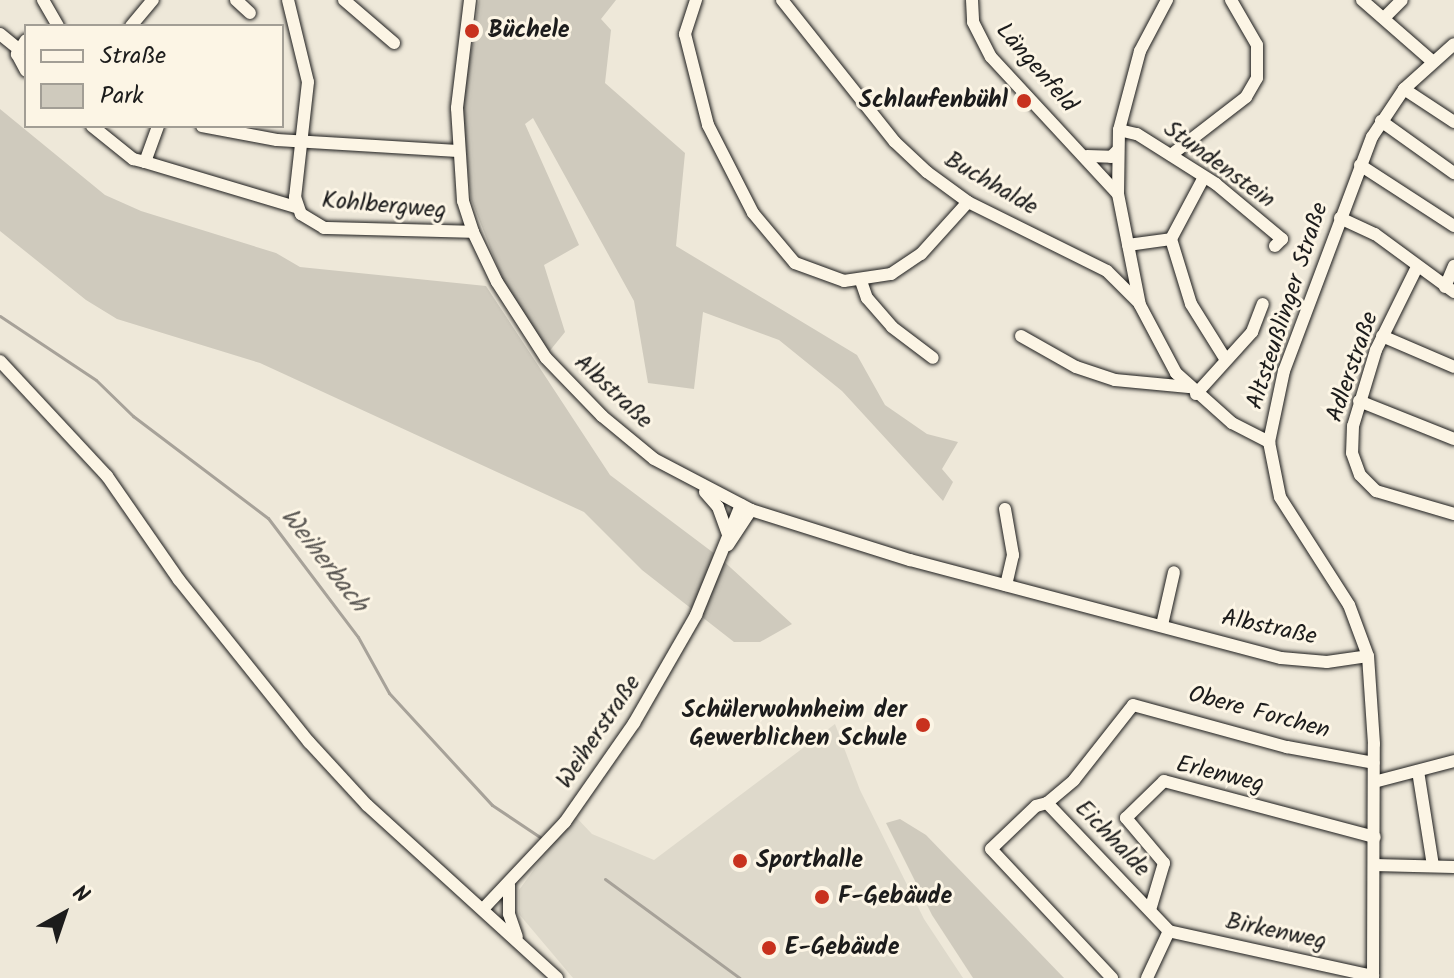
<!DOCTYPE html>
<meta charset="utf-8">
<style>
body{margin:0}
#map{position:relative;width:1454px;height:978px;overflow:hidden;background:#eee8d9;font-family:Kalam,sans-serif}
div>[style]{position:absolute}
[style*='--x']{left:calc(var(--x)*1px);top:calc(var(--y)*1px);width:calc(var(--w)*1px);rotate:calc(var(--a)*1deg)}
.built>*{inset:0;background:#ded9cb}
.green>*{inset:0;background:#cfcabd}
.stream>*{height:3px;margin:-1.5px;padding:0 1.5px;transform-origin:1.5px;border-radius:1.5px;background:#a7a299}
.roads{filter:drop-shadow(0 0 2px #1c1c1c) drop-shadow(0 0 2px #1c1c1c)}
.minor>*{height:12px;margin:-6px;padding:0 6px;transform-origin:6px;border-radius:6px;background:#fcf5e5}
.dots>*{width:22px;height:22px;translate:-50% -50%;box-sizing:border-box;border:4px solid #fcf5e5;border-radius:50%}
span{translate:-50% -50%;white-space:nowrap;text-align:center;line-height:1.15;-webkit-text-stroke:6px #fcf5e5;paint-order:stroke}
.poi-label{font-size:24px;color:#1c1c1c;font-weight:700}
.left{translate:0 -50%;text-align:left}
.right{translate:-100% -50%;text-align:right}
.street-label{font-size:24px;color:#1c1c1c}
.water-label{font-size:26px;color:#5b5854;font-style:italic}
.legend{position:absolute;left:24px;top:24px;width:260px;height:104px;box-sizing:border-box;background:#fcf5e5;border:2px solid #a29e95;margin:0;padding:10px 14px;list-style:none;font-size:24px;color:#1c1c1c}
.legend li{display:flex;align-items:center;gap:16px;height:40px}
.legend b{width:40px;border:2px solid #a29e95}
.north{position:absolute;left:24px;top:874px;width:80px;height:80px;-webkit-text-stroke:6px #fcf5e5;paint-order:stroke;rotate:40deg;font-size:22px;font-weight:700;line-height:32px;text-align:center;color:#1c1c1c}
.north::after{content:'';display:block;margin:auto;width:28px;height:36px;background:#1c1c1c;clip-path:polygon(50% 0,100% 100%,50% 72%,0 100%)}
</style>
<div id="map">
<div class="built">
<i style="clip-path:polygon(835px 724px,860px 790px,924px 919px,963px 978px,573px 978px,519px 914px,519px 890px,574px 815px,592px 834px,654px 860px)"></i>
</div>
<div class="green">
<i style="clip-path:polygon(479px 0,616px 0,601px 19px,611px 30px,605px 83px,685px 153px,676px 246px,857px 355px,885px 405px,927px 434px,958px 442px,942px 469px,953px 482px,943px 501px,842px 391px,779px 340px,703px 312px,694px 389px,648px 383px,634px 301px,533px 118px,525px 124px,579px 245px,544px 265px,565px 332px,548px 353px,503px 280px,471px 199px,462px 109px)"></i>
<i style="clip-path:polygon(0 109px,105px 195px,141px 211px,276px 253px,300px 267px,486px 286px,610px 475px,719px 557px,792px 624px,760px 642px,734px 642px,642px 570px,584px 512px,260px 363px,117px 319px,86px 300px,0 231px)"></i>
<i style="clip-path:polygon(900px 819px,926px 835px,1064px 978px,973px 978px,932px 915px,886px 823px)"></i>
</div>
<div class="stream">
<i style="--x:0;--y:316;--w:115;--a:33.7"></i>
<i style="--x:96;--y:380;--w:52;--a:44.2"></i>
<i style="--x:133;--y:416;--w:169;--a:37.1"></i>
<i style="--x:268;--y:518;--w:149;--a:52.9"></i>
<i style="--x:358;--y:637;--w:64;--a:61"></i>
<i style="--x:389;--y:693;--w:152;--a:47.4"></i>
<i style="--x:492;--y:805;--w:58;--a:33.7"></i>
<i style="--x:605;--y:879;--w:167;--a:36.3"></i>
</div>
<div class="roads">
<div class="minor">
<i style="--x:43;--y:0;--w:30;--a:60"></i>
<i style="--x:236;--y:0;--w:19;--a:43"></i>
<i style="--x:288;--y:0;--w:84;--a:76.3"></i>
<i style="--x:308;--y:82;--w:116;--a:96.4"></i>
<i style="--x:295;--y:197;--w:18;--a:71"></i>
<i style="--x:301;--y:214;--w:27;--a:31"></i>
<i style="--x:324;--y:228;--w:149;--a:1.5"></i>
<i style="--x:344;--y:0;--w:66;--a:40.7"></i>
<i style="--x:470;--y:0;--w:109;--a:96.9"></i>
<i style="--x:457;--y:108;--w:93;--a:86.3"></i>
<i style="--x:463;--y:201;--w:33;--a:72"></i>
<i style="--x:473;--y:232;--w:55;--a:64.4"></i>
<i style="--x:497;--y:282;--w:90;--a:57.2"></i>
<i style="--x:546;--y:358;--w:81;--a:46"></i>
<i style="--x:602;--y:416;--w:67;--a:39.6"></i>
<i style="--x:654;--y:459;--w:110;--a:27.7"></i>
<i style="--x:751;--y:510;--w:167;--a:17.5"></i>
<i style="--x:910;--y:560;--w:384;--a:14.8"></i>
<i style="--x:1281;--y:658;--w:46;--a:5"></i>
<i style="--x:1327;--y:662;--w:41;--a:-8.3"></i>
<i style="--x:696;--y:0;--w:36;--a:108"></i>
<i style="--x:685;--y:34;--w:94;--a:75.8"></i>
<i style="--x:708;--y:125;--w:99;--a:62.9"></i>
<i style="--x:753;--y:213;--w:65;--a:50"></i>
<i style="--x:795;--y:263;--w:52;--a:20.2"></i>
<i style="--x:844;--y:281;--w:48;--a:-8.5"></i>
<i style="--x:891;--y:274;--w:36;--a:-34"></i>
<i style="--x:921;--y:254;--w:70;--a:-47.9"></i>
<i style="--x:782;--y:0;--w:181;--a:51.5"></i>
<i style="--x:895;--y:142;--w:44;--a:43.2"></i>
<i style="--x:927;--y:172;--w:51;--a:36.2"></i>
<i style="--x:968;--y:202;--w:155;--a:26.4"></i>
<i style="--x:1107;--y:271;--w:44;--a:45"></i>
<i style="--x:972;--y:0;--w:22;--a:87"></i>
<i style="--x:973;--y:22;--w:39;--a:63"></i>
<i style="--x:991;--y:57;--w:187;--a:47.2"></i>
<i style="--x:1167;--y:0;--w:58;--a:117.9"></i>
<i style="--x:1140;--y:51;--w:82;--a:104.9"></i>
<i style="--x:1119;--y:130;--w:64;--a:90.9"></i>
<i style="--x:1118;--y:194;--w:113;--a:78.8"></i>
<i style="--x:1140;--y:305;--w:77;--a:62.1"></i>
<i style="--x:1176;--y:373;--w:75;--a:41.8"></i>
<i style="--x:1232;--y:423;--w:42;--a:27.2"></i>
<i style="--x:1362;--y:0;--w:93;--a:41.1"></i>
<i style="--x:1384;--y:18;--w:25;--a:-45"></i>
<i style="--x:131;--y:26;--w:34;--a:-50"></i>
<i style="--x:0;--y:34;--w:22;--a:39"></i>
<i style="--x:26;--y:40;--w:17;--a:123"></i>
<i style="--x:17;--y:54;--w:19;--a:62"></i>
<i style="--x:1404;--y:89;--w:60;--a:33.4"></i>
<i style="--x:1381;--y:121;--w:90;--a:35.5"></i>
<i style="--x:92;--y:126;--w:53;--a:38.8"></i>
<i style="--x:133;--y:159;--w:12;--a:14"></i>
<i style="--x:145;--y:162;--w:38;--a:-70"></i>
<i style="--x:202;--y:126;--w:76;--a:10.6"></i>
<i style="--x:277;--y:140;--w:181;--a:3.5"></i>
<i style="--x:1119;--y:130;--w:18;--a:13"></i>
<i style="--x:1137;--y:134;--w:93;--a:32.3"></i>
<i style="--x:1216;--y:184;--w:86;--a:39.8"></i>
<i style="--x:1282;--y:239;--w:10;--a:135"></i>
<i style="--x:1171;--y:155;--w:95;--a:-37.7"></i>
<i style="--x:1246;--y:97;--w:22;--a:-60"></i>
<i style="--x:1257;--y:78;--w:33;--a:-90"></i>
<i style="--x:1257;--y:45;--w:52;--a:-120"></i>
<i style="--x:1087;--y:156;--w:24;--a:2"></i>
<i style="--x:1111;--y:157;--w:10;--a:-45"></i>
<i style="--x:145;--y:162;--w:158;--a:16.6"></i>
<i style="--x:1360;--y:165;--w:112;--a:33"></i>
<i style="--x:1204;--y:177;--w:70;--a:118"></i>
<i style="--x:1171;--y:239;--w:68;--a:72.9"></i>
<i style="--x:1191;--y:304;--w:66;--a:58"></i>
<i style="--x:1340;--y:218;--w:38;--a:25"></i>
<i style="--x:1375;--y:234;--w:98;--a:36.3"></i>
<i style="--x:1128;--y:245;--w:43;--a:-7.9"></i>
<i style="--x:1417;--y:267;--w:93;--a:116.3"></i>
<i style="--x:1376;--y:350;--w:79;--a:106.8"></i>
<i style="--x:1353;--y:426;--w:27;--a:92"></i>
<i style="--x:1352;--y:453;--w:23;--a:70"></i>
<i style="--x:1360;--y:475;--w:23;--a:45"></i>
<i style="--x:1376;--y:491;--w:81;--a:16.4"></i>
<i style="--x:861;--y:281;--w:18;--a:71"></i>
<i style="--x:867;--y:298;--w:38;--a:49"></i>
<i style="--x:892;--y:327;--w:51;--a:37.1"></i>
<i style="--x:1445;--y:287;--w:23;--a:-67"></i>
<i style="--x:1021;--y:336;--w:63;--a:29.4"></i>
<i style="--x:1076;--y:367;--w:41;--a:18.4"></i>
<i style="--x:1115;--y:380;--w:74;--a:5.4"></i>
<i style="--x:1382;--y:336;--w:78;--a:23.3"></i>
<i style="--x:0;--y:361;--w:157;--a:47.1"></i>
<i style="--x:107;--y:476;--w:126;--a:55.3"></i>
<i style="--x:179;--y:580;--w:208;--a:51.3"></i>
<i style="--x:309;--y:742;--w:86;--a:47.4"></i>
<i style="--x:367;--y:805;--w:257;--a:42.3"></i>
<i style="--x:1196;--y:394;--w:84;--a:-47.9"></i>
<i style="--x:1252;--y:332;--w:30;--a:-69"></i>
<i style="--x:1359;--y:401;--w:102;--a:21.8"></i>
<i style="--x:705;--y:492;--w:20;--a:49"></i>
<i style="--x:718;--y:507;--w:30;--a:70"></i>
<i style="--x:1005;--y:509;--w:47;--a:80.1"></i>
<i style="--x:1013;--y:555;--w:31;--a:103"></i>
<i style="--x:728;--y:545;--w:42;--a:-56.7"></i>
<i style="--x:1162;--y:625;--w:54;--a:-77.2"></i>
<i style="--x:1418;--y:771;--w:96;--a:81"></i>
<i style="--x:1374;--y:782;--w:83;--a:-14.7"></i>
<i style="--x:1047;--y:803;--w:11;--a:165"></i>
<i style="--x:1036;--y:806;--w:62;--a:136.3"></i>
<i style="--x:991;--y:849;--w:177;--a:46.8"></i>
<i style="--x:1374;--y:865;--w:80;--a:1.4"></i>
<i style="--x:509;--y:885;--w:29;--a:90"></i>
<i style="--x:509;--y:914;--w:24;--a:71"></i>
<i style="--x:483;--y:909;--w:120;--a:-46.7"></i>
<i style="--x:565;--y:822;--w:121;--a:-55.1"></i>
<i style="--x:634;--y:723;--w:125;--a:-60.1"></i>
<i style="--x:696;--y:615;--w:119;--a:-67.8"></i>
<i style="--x:1150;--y:910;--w:49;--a:-73.4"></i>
<i style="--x:1164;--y:863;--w:59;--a:-130.2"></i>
<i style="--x:1126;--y:818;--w:53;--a:-44.2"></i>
<i style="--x:1164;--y:781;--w:218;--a:14.9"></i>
<i style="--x:1373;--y:976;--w:209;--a:-167.6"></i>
<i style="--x:1169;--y:931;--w:177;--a:-133.6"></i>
<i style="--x:1047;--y:803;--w:35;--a:-40"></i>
<i style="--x:1074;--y:780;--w:95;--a:-51.8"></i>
<i style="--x:1133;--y:705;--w:160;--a:15.3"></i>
<i style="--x:1287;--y:747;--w:88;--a:10.4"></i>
<i style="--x:1147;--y:978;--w:52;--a:-64.9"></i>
<i style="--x:1373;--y:978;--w:234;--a:-89.8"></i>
<i style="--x:1374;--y:744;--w:88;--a:-93.9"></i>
<i style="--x:1368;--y:656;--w:54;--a:-110.4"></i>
<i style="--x:1349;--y:605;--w:128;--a:-122.6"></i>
<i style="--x:1280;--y:497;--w:56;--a:-101.3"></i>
<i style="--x:1269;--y:442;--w:73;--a:-78.1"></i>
<i style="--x:1284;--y:371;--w:250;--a:-69.4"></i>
<i style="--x:1372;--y:137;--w:58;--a:-56.3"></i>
<i style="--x:1404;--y:89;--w:67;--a:-42"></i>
</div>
</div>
<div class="dots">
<i style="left:472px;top:31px;background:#c8321e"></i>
<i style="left:1024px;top:101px;background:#c8321e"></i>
<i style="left:923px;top:725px;background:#c8321e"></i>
<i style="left:740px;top:861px;background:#c8321e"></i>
<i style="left:822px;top:897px;background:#c8321e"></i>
<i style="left:769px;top:948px;background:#c8321e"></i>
</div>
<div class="poi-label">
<span class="left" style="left:488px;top:31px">Büchele</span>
<span class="right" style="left:1008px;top:101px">Schlaufenbühl</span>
<span class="right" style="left:907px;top:725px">Schülerwohnheim der<br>Gewerblichen Schule</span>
<span class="left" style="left:756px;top:861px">Sporthalle</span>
<span class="left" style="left:838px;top:897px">F-Gebäude</span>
<span class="left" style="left:785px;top:948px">E-Gebäude</span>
</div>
<div class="street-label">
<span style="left:1036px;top:68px;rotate:49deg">Längenfeld</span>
<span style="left:1219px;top:165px;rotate:36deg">Stundenstein</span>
<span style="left:991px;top:184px;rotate:30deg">Buchhalde</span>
<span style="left:384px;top:206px;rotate:5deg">Kohlbergweg</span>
<span style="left:1288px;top:306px;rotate:-72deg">Altsteußlinger Straße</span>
<span style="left:1353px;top:367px;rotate:-71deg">Adlerstraße</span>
<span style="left:613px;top:392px;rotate:43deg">Albstraße</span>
<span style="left:1269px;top:628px;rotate:12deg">Albstraße</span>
<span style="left:1259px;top:713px;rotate:15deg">Obere Forchen</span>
<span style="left:599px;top:732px;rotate:-56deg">Weiherstraße</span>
<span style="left:1220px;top:775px;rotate:14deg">Erlenweg</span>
<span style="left:1112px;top:839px;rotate:46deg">Eichhalde</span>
<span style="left:1276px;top:932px;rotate:12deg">Birkenweg</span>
</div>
<div class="water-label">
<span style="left:323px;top:561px;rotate:52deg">Weiherbach</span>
</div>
<ul class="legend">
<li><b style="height:10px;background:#fcf5e5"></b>Straße</li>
<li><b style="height:22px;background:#cfcabd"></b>Park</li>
</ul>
<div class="north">N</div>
</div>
